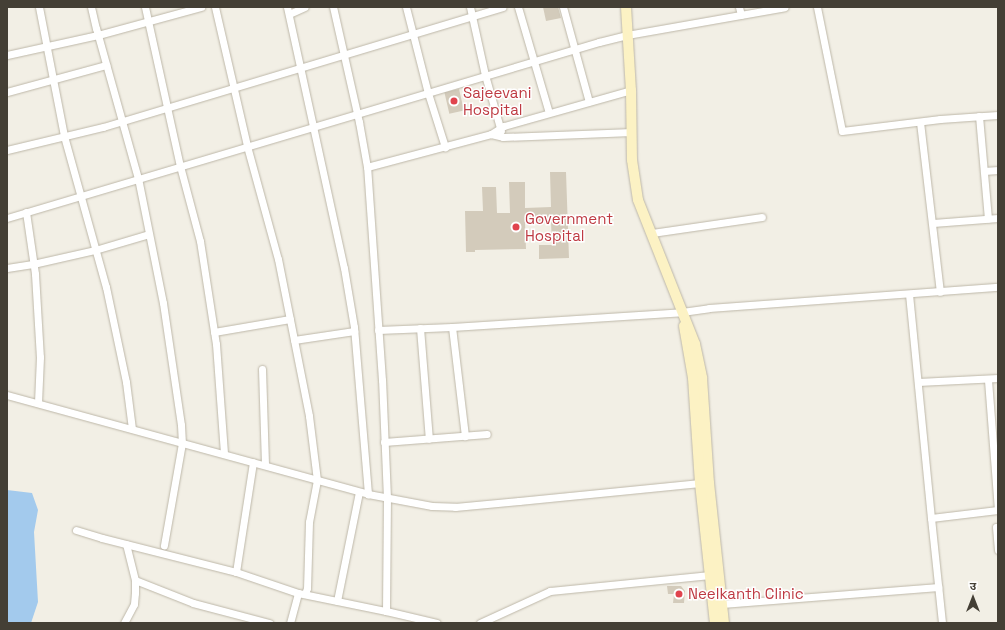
<!DOCTYPE html>
<meta charset="utf-8">
<style>
body{margin:0}
#map{position:relative;width:1005px;height:630px;overflow:hidden;background:#f2efe5;font-family:"Space Grotesk","Noto Sans Devanagari",sans-serif}
div>[style]{position:absolute}
[style*='--x']{left:calc(var(--x)*1px);top:calc(var(--y)*1px);width:calc(var(--w)*1px);rotate:calc(var(--a)*1deg)}
.water>*{inset:0;background:#a3caed}
.building>*{inset:0;background:#d3cbbb;transform-origin:0 0}
.roads{filter:drop-shadow(0 0 1px #bdb7a8) drop-shadow(0 0 1px #bdb7a8)}
.street>*{height:7px;margin:-3.5px;padding:0 3.5px;transform-origin:3.5px;border-radius:3.5px;background:#fff}
.secondary>*{height:10px;margin:-5px;padding:0 5px;transform-origin:5px;border-radius:5px;background:#fcf2c4}
.dots>*{width:11px;height:11px;translate:-50% -50%;box-sizing:border-box;border:2px solid #fff;border-radius:50%}
span{translate:-50% -50%;white-space:nowrap;text-align:center;line-height:1.15;-webkit-text-stroke:3px #fff;paint-order:stroke}
.health-label{font-size:15px;color:#be3a42}
.left{translate:0 -50%;text-align:left}
.frame{position:absolute;inset:0;border:8px solid #443f35;pointer-events:none}
.north{position:absolute;left:953px;top:578px;width:40px;height:40px;-webkit-text-stroke:3px #fff;paint-order:stroke;rotate:0deg;font-size:11px;font-weight:700;line-height:16px;text-align:center;color:#443f35}
.north::after{content:'';display:block;margin:auto;width:14px;height:18px;background:#443f35;clip-path:polygon(50% 0,100% 100%,50% 72%,0 100%)}
</style>
<div id="map">
<div class="water">
<i style="clip-path:polygon(7px 490px,32px 493px,38px 510px,34px 532px,38px 602px,31px 623px,7px 623px)"></i>
</div>
<div class="building">
<i style="clip-path:polygon(543px 7px,558px 7px,561px 18px,546px 21px)"></i>
<i style="left:459px;top:89px;width:22px;height:15px;rotate:77deg"></i>
<i style="clip-path:polygon(550px 172px,566px 172px,569px 258px,539px 259px,539px 245px,552px 245px,551px 222px,525px 223px,526px 249px,475px 250px,475px 252px,466px 252px,465px 211px,483px 211px,482px 187px,496px 187px,497px 213px,510px 213px,509px 182px,525px 182px,525px 208px,551px 207px)"></i>
<i style="clip-path:polygon(667px 586px,681px 586px,685px 591px,684px 603px,673px 603px,674px 594px,668px 594px)"></i>
</div>
<div class="roads">
<div class="street">
<i style="--x:39;--y:7;--w:131;--a:79"></i>
<i style="--x:64;--y:136;--w:157;--a:74.5"></i>
<i style="--x:106;--y:287;--w:97;--a:78.1"></i>
<i style="--x:126;--y:382;--w:47;--a:82.7"></i>
<i style="--x:91;--y:7;--w:22;--a:77"></i>
<i style="--x:96;--y:28;--w:156;--a:74.4"></i>
<i style="--x:138;--y:178;--w:127;--a:78.7"></i>
<i style="--x:163;--y:303;--w:123;--a:81.6"></i>
<i style="--x:181;--y:425;--w:18;--a:87"></i>
<i style="--x:182;--y:443;--w:104;--a:100"></i>
<i style="--x:145;--y:7;--w:163;--a:77.6"></i>
<i style="--x:180;--y:166;--w:78;--a:75.1"></i>
<i style="--x:200;--y:241;--w:104;--a:81.2"></i>
<i style="--x:216;--y:344;--w:110;--a:85.8"></i>
<i style="--x:215;--y:7;--w:143;--a:77"></i>
<i style="--x:247;--y:146;--w:117;--a:74.7"></i>
<i style="--x:278;--y:259;--w:160;--a:78.8"></i>
<i style="--x:309;--y:416;--w:64;--a:82.9"></i>
<i style="--x:317;--y:480;--w:43;--a:100.8"></i>
<i style="--x:309;--y:522;--w:66;--a:91.7"></i>
<i style="--x:307;--y:588;--w:6;--a:108"></i>
<i style="--x:287;--y:7;--w:267;--a:77.7"></i>
<i style="--x:344;--y:268;--w:60;--a:80.4"></i>
<i style="--x:354;--y:327;--w:168;--a:85.2"></i>
<i style="--x:406;--y:7;--w:89;--a:75.7"></i>
<i style="--x:428;--y:93;--w:57;--a:72.5"></i>
<i style="--x:470;--y:7;--w:70;--a:77.6"></i>
<i style="--x:485;--y:75;--w:58;--a:74.1"></i>
<i style="--x:518;--y:7;--w:110;--a:73.7"></i>
<i style="--x:563;--y:7;--w:98;--a:74.7"></i>
<i style="--x:739;--y:7;--w:8;--a:76"></i>
<i style="--x:817;--y:7;--w:126;--a:78.6"></i>
<i style="--x:842;--y:131;--w:99;--a:-7"></i>
<i style="--x:940;--y:119;--w:58;--a:-3.9"></i>
<i style="--x:289;--y:14;--w:17;--a:-24"></i>
<i style="--x:7;--y:55;--w:93;--a:-12.4"></i>
<i style="--x:98;--y:35;--w:107;--a:-15.2"></i>
<i style="--x:7;--y:92;--w:103;--a:-15.3"></i>
<i style="--x:979;--y:116;--w:103;--a:85"></i>
<i style="--x:920;--y:122;--w:171;--a:83.3"></i>
<i style="--x:491;--y:134;--w:15;--a:-32"></i>
<i style="--x:504;--y:126;--w:132;--a:-15.8"></i>
<i style="--x:7;--y:150;--w:99;--a:-13.5"></i>
<i style="--x:103;--y:127;--w:417;--a:-16.7"></i>
<i style="--x:367;--y:167;--w:128;--a:-14.9"></i>
<i style="--x:491;--y:134;--w:12;--a:14"></i>
<i style="--x:503;--y:137;--w:129;--a:-2.2"></i>
<i style="--x:984;--y:171;--w:14;--a:-4"></i>
<i style="--x:26;--y:212;--w:63;--a:81.7"></i>
<i style="--x:35;--y:274;--w:83;--a:86.6"></i>
<i style="--x:40;--y:357;--w:46;--a:92.5"></i>
<i style="--x:7;--y:218;--w:618;--a:-16.56"></i>
<i style="--x:599;--y:42;--w:29;--a:-14"></i>
<i style="--x:627;--y:35;--w:160;--a:-10"></i>
<i style="--x:933;--y:223;--w:65;--a:-4.4"></i>
<i style="--x:652;--y:233;--w:111;--a:-8.3"></i>
<i style="--x:7;--y:268;--w:26;--a:-9"></i>
<i style="--x:33;--y:264;--w:64;--a:-12.7"></i>
<i style="--x:95;--y:250;--w:56;--a:-16.5"></i>
<i style="--x:909;--y:294;--w:225;--a:84.4"></i>
<i style="--x:931;--y:518;--w:67;--a:-6.8"></i>
<i style="--x:998;--y:510;--w:131;--a:-94.4"></i>
<i style="--x:452;--y:327;--w:110;--a:83.2"></i>
<i style="--x:420;--y:328;--w:111;--a:85.4"></i>
<i style="--x:378;--y:330;--w:74;--a:-2.3"></i>
<i style="--x:452;--y:327;--w:230;--a:-3.7"></i>
<i style="--x:682;--y:312;--w:27;--a:-8"></i>
<i style="--x:709;--y:308;--w:290;--a:-4.2"></i>
<i style="--x:214;--y:332;--w:77;--a:-9.7"></i>
<i style="--x:294;--y:340;--w:61;--a:-8.5"></i>
<i style="--x:262;--y:369;--w:96;--a:88.2"></i>
<i style="--x:918;--y:382;--w:80;--a:-2.9"></i>
<i style="--x:7;--y:395;--w:374;--a:15.3"></i>
<i style="--x:368;--y:494;--w:65;--a:10.6"></i>
<i style="--x:432;--y:506;--w:23;--a:2"></i>
<i style="--x:455;--y:507;--w:64;--a:-5.4"></i>
<i style="--x:519;--y:501;--w:182;--a:-5.7"></i>
<i style="--x:384;--y:442;--w:103;--a:-4.4"></i>
<i style="--x:931;--y:518;--w:106;--a:84"></i>
<i style="--x:996;--y:527;--w:23;--a:85"></i>
<i style="--x:76;--y:530;--w:27;--a:17"></i>
<i style="--x:102;--y:538;--w:138;--a:14.2"></i>
<i style="--x:236;--y:572;--w:65;--a:18.7"></i>
<i style="--x:298;--y:593;--w:90;--a:11.6"></i>
<i style="--x:386;--y:611;--w:113;--a:-89.5"></i>
<i style="--x:387;--y:498;--w:118;--a:-92.4"></i>
<i style="--x:382;--y:380;--w:214;--a:-94"></i>
<i style="--x:367;--y:167;--w:46;--a:-100.1"></i>
<i style="--x:359;--y:122;--w:118;--a:-102.7"></i>
<i style="--x:236;--y:572;--w:111;--a:-81.2"></i>
<i style="--x:135;--y:580;--w:62;--a:21.6"></i>
<i style="--x:193;--y:603;--w:79;--a:14.7"></i>
<i style="--x:337;--y:601;--w:111;--a:-78.6"></i>
<i style="--x:722;--y:604;--w:217;--a:-4.5"></i>
<i style="--x:386;--y:611;--w:52;--a:13.2"></i>
<i style="--x:124;--y:623;--w:21;--a:-62"></i>
<i style="--x:134;--y:604;--w:11;--a:-85"></i>
<i style="--x:135;--y:593;--w:13;--a:-90"></i>
<i style="--x:135;--y:580;--w:37;--a:-104"></i>
<i style="--x:290;--y:623;--w:31;--a:-75"></i>
<i style="--x:480;--y:623;--w:77;--a:-24.6"></i>
<i style="--x:550;--y:591;--w:161;--a:-5.7"></i>
</div>
<div class="secondary">
<i style="--x:626;--y:7;--w:83;--a:86.6"></i>
<i style="--x:631;--y:90;--w:70;--a:89.2"></i>
<i style="--x:632;--y:160;--w:40;--a:81.5"></i>
<i style="--x:638;--y:200;--w:155;--a:68.4"></i>
<i style="--x:695;--y:344;--w:35;--a:78"></i>
<i style="--x:702;--y:378;--w:105;--a:86.2"></i>
<i style="--x:709;--y:483;--w:141;--a:83.9"></i>
<i style="--x:684;--y:326;--w:53;--a:80.2"></i>
<i style="--x:693;--y:378;--w:105;--a:86.2"></i>
<i style="--x:700;--y:483;--w:141;--a:83.9"></i>
</div>
</div>
<div class="dots">
<i style="left:454px;top:101px;background:#e0444e"></i>
<i style="left:516px;top:227px;background:#e0444e"></i>
<i style="left:679px;top:594px;background:#e0444e"></i>
</div>
<div class="health-label">
<span class="left" style="left:463px;top:101px">Sajeevani<br>Hospital</span>
<span class="left" style="left:525px;top:227px">Government<br>Hospital</span>
<span class="left" style="left:688px;top:594px">Neelkanth Clinic</span>
</div>
<div class="frame"></div>
<div class="north">उ</div>
</div>
